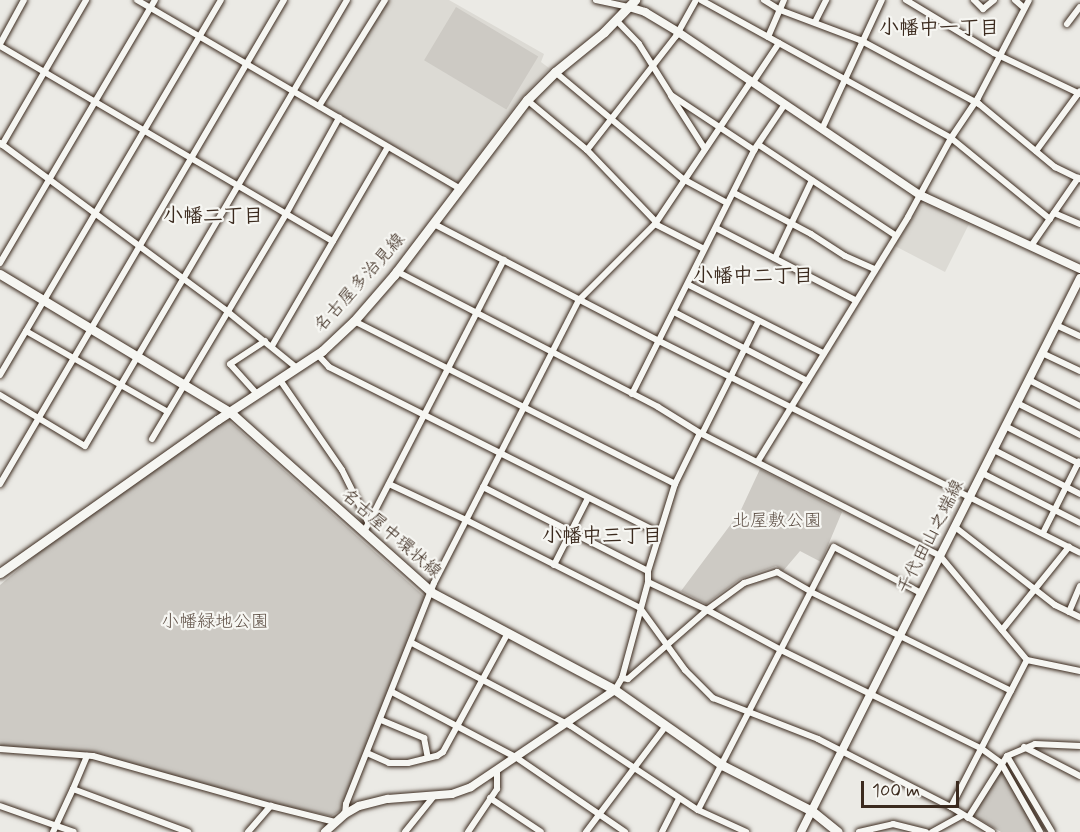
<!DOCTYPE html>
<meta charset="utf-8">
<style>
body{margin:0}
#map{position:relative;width:1080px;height:832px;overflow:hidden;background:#ebeae5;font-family:Mynerve,"Klee One",sans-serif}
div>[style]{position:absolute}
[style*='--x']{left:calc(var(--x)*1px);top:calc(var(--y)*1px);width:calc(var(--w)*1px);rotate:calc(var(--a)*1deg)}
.built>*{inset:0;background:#dcdad4}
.green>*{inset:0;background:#cdcac4;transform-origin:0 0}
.stream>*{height:2px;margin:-1px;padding:0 1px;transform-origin:1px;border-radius:1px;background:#a8a198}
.roads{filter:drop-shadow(0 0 2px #3b2a1e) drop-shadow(0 0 2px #3b2a1e)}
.street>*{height:6px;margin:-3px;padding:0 3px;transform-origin:3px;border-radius:3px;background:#f6f6f2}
.secondary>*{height:8px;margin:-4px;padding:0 4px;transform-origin:4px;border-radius:4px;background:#f6f6f2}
.primary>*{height:9px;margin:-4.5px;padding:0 4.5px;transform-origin:4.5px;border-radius:4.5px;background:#f6f6f2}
span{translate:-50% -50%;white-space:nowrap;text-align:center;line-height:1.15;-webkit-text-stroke:4.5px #f6f6f2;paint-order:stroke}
.street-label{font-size:18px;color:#3b2a1e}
.park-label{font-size:18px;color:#605248}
.neighbourhood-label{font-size:20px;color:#3b2a1e;font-weight:700}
.scale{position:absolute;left:861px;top:781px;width:98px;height:27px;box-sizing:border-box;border:3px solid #3b2a1e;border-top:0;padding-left:8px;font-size:18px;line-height:21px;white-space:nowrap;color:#3b2a1e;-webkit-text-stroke:4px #f6f6f2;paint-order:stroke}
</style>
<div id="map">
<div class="built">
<i style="clip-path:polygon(389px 0,449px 0,544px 54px,541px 62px,549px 68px,518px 102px,459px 182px,453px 181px,325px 105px,325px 100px)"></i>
<i style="clip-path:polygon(927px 204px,969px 224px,945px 272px,895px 246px,921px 205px)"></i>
</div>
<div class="green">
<i style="left:456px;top:7px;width:96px;height:62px;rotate:31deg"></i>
<i style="clip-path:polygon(227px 419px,427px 599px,340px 811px,331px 816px,255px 800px,91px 753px,0 746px,0 585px,57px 537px)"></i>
<i style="clip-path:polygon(760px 469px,842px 512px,821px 562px,800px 551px,783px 571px,776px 566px,740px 579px,706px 604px,681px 591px,740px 512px)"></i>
<i style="clip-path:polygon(1000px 769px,1003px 770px,1038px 832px,1001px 832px,972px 815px)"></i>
</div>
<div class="stream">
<i style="--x:1005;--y:764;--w:79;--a:58.9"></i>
</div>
<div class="roads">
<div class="street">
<i style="--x:137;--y:0;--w:374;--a:30.3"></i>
<i style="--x:596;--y:0;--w:34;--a:12"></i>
<i style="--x:701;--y:0;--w:286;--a:28.9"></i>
<i style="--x:951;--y:138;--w:128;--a:39.3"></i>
<i style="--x:764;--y:0;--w:19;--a:32"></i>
<i style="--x:780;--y:10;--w:85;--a:20.6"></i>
<i style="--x:860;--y:40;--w:135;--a:28.3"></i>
<i style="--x:979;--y:104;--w:99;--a:39.7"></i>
<i style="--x:1055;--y:167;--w:28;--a:26"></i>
<i style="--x:906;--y:0;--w:103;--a:31.1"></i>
<i style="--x:994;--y:53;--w:95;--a:25.5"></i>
<i style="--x:974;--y:0;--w:13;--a:45"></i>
<i style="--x:983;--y:9;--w:14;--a:-39"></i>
<i style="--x:1015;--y:0;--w:11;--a:41"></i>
<i style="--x:616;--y:20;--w:33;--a:46"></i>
<i style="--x:639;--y:44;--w:60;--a:57.9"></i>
<i style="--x:671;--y:95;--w:100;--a:33.5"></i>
<i style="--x:815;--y:22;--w:25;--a:-63"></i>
<i style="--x:1067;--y:24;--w:21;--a:-53"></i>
<i style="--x:768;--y:37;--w:40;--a:-66.6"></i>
<i style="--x:0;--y:44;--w:50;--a:-61.4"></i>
<i style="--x:0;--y:46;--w:386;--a:30.4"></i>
<i style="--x:555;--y:72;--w:167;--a:39.9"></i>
<i style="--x:683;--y:179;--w:50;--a:28.6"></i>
<i style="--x:753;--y:82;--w:47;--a:-56.3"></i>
<i style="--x:671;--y:96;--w:63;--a:57.3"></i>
<i style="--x:527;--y:100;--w:78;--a:39.8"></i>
<i style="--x:587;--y:150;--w:100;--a:46.2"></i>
<i style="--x:319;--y:106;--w:125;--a:-58.1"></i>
<i style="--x:822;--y:129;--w:142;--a:-65.1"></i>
<i style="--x:0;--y:143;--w:284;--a:36.5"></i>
<i style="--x:228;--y:312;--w:89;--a:39.1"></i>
<i style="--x:2;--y:145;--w:168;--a:-59.9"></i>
<i style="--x:759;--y:145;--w:163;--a:33.5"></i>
<i style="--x:587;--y:150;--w:145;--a:-52"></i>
<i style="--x:676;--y:36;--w:41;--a:-60.9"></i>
<i style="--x:1036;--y:151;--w:74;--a:-53.7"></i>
<i style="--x:734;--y:193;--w:87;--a:28"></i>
<i style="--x:811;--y:234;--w:40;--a:32.9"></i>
<i style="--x:845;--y:256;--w:32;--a:24"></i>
<i style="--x:1054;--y:213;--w:28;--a:23"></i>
<i style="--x:434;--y:224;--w:254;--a:27.5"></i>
<i style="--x:659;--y:341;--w:471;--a:26.7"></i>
<i style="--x:655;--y:224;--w:55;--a:27"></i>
<i style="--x:716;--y:228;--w:157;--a:27.4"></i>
<i style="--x:1031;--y:246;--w:83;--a:-55.3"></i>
<i style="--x:775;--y:258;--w:86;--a:-64.6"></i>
<i style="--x:0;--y:263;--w:305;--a:-59.5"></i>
<i style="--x:396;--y:271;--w:295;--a:27.4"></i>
<i style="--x:658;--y:407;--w:49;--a:31.8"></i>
<i style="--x:700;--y:433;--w:270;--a:27.1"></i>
<i style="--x:940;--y:556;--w:136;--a:50.1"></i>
<i style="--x:1027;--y:660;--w:54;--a:11.7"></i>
<i style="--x:689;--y:285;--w:150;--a:26.9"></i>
<i style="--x:674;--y:312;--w:150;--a:27.4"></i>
<i style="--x:354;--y:321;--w:360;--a:26.9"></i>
<i style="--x:1056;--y:325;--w:26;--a:25"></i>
<i style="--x:26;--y:331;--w:163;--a:29.7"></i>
<i style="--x:272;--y:346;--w:230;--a:-59.8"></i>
<i style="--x:1042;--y:353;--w:42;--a:25.3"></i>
<i style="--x:317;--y:354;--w:18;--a:47"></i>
<i style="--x:329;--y:367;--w:369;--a:26.7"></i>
<i style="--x:0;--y:375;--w:435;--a:-59.5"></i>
<i style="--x:280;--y:380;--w:109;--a:55.4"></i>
<i style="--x:342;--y:470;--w:60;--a:63.4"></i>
<i style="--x:1029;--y:380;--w:57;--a:27"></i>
<i style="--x:257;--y:394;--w:40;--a:-132"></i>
<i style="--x:230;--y:364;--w:42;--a:-33.3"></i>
<i style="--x:632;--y:394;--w:273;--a:-63.4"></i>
<i style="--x:754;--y:150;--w:55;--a:-56"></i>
<i style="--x:0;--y:395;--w:99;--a:31"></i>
<i style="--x:85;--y:446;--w:517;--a:-59.57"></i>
<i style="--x:1017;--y:403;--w:71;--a:26.9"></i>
<i style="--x:1005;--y:426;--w:84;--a:26.9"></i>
<i style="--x:702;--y:434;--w:125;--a:-63.4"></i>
<i style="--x:152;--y:439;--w:262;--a:-59.2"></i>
<i style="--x:286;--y:214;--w:110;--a:-61.1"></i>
<i style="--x:994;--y:450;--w:97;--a:27.1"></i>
<i style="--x:758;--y:461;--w:286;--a:-58.4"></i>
<i style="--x:908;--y:217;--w:90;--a:-61.4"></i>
<i style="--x:951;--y:138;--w:48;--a:-56"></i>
<i style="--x:978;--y:98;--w:110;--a:-62.5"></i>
<i style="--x:982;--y:473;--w:110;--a:27"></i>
<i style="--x:0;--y:484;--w:561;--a:-59.6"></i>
<i style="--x:389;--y:484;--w:85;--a:25.1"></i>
<i style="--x:466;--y:520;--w:195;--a:26.8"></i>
<i style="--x:640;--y:608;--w:77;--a:54"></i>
<i style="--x:685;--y:670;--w:40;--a:45"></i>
<i style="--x:713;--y:698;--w:113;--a:21.3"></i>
<i style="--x:818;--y:739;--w:149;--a:27.1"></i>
<i style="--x:951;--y:807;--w:48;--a:31.4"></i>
<i style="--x:483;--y:487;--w:185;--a:27"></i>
<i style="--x:955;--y:527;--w:127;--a:38"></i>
<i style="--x:1055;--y:605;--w:28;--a:26"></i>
<i style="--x:364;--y:532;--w:306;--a:-62.8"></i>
<i style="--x:1043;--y:533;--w:80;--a:-63.4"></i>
<i style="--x:554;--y:565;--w:75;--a:-63.1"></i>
<i style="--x:648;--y:582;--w:65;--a:25.4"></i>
<i style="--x:707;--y:610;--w:84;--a:28.4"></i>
<i style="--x:781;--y:650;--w:224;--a:26.2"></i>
<i style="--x:982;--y:749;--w:24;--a:36"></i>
<i style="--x:1001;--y:763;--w:79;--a:60.5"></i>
<i style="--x:1069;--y:612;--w:28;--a:-67"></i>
<i style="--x:1002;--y:630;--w:107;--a:-51.1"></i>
<i style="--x:412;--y:643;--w:179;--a:27.6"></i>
<i style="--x:571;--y:726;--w:152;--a:33.5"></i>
<i style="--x:698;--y:810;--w:53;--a:24.6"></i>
<i style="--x:622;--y:678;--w:6;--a:9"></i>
<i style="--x:628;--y:679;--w:105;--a:-41.1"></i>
<i style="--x:707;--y:610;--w:46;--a:-36.1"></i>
<i style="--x:744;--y:583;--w:35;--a:-18"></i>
<i style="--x:777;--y:572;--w:39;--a:30"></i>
<i style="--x:811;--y:592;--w:223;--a:26.3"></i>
<i style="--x:615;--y:690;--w:14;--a:-60"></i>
<i style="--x:622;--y:678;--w:99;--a:-74.8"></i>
<i style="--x:648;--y:582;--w:11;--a:-90"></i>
<i style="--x:648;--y:571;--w:91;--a:-72.8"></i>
<i style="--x:675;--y:484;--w:57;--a:-63.9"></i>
<i style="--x:392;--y:692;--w:141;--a:27.8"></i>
<i style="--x:517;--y:758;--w:131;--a:34.4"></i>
<i style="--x:381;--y:720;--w:47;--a:22.7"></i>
<i style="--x:424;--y:738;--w:20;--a:79"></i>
<i style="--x:1024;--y:747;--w:63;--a:27.4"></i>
<i style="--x:0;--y:749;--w:93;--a:4.3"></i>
<i style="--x:93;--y:756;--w:185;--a:15.7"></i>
<i style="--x:367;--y:753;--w:24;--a:24"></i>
<i style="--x:389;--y:763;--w:19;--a:0"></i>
<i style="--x:408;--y:763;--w:30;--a:-14"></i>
<i style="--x:437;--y:756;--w:7;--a:-34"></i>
<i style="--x:443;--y:752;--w:136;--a:-61.4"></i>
<i style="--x:1007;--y:756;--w:88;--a:59.4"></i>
<i style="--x:73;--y:789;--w:36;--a:-67"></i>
<i style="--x:490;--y:798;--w:61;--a:33.7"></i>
<i style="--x:0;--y:806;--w:78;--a:19.4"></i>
<i style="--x:951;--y:807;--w:165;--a:-62.7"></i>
<i style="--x:698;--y:810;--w:296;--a:-62.7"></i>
<i style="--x:834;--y:547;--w:98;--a:27.9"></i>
<i style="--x:345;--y:814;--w:10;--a:-84"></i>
<i style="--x:346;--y:804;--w:238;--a:-68.3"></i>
<i style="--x:434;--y:583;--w:318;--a:-62.9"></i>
<i style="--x:579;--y:300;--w:107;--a:-45"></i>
<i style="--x:655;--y:224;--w:172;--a:-56.1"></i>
<i style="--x:968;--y:818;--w:73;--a:-57.8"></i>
<i style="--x:1007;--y:756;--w:30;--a:-23"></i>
<i style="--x:1035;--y:744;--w:45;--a:2.5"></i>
<i style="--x:53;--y:832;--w:47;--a:-65.1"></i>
<i style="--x:73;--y:789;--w:123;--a:20.5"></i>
<i style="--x:248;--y:832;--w:35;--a:-49"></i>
<i style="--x:271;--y:806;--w:66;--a:14"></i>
<i style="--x:405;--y:832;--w:46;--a:-51.1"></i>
<i style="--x:468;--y:832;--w:52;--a:-56"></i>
<i style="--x:497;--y:789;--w:17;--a:-90"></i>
<i style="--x:586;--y:832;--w:133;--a:-53"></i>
<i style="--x:662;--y:832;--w:38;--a:-63"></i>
<i style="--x:859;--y:832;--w:35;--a:-13"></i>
<i style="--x:893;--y:824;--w:34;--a:14"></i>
<i style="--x:932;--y:832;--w:35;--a:-29"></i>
</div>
<div class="secondary">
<i style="--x:629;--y:7;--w:17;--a:17"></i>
<i style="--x:645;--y:12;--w:39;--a:31"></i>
<i style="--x:678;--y:32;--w:292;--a:34"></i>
<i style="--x:920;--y:195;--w:176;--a:24.8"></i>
<i style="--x:325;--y:832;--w:27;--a:-42"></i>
<i style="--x:345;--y:814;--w:16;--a:-30"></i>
<i style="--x:359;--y:806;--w:30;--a:-14"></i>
<i style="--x:388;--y:799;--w:64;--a:-4.5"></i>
<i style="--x:452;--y:794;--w:20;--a:-20"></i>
<i style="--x:471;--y:787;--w:174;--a:-34"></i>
<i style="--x:801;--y:832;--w:620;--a:-63.27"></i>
</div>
<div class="primary">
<i style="--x:0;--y:274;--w:268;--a:31"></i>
<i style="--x:230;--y:412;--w:270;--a:41.8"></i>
<i style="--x:431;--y:592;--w:208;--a:28"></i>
<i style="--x:615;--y:690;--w:131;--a:35"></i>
<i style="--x:722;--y:765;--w:101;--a:27.1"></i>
<i style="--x:812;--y:811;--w:33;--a:39"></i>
<i style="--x:0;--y:573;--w:266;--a:-35.2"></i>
<i style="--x:217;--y:420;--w:126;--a:-33.3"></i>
<i style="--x:322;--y:351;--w:44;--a:-43.2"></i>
<i style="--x:354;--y:321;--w:61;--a:-49"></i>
<i style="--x:394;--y:275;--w:220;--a:-52.8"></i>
<i style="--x:527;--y:100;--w:40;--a:-45"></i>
<i style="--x:555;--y:72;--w:63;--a:-39.2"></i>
<i style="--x:604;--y:32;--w:45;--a:-45.9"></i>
</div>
</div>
<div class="street-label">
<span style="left:360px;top:283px;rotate:-48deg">名古屋多治見線</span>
<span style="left:391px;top:534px;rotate:41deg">名古屋中環状線</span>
<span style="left:931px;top:537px;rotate:-63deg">千代田山之端線</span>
</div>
<div class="park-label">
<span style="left:777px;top:521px">北屋敷公園</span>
<span style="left:215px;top:622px">小幡緑地公園</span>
</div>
<div class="neighbourhood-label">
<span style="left:939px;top:28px">小幡中一丁目</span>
<span style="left:213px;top:216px">小幡二丁目</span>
<span style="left:753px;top:276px">小幡中二丁目</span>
<span style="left:602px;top:536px">小幡中三丁目</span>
</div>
<div class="scale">100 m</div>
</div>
